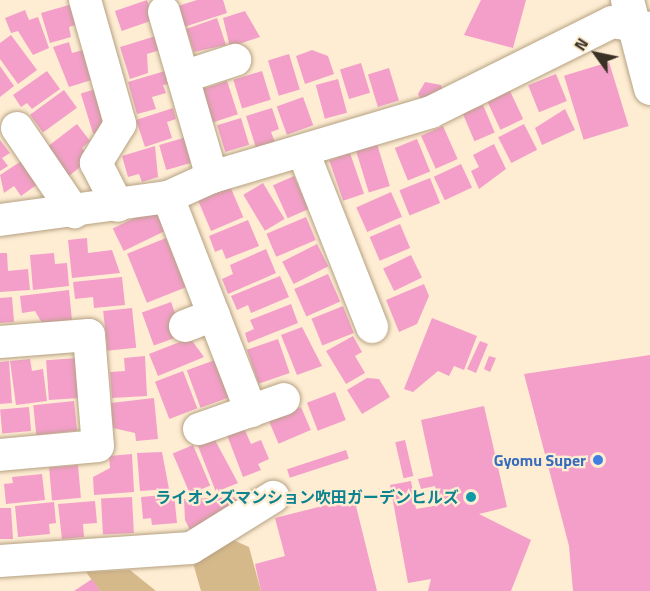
<!DOCTYPE html>
<meta charset="utf-8">
<style>
body{margin:0}
#map{position:relative;width:650px;height:591px;overflow:hidden;background:#feedd3;font-family:"Titillium Web","Noto Sans JP",sans-serif}
div>[style]{position:absolute}
[style*='--x']{left:calc(var(--x)*1px);top:calc(var(--y)*1px);width:calc(var(--w)*1px);rotate:calc(var(--a)*1deg)}
.green>*{inset:0;background:#d6b98b}
.building>*{inset:0;background:#f39fc9;transform-origin:0 0}
.roads{filter:drop-shadow(0 0 2px #b5a182) drop-shadow(0 0 2px #b5a182)}
.minor>*{height:32px;margin:-16px;padding:0 16px;transform-origin:16px;border-radius:16px;background:#fff}
.tertiary>*{height:33px;margin:-16.5px;padding:0 16.5px;transform-origin:16.5px;border-radius:16.5px;background:#fff}
.dots>*{width:16px;height:16px;translate:-50% -50%;box-sizing:border-box;border:3px solid #feedd3;border-radius:50%}
span{translate:-50% -50%;white-space:nowrap;text-align:center;line-height:1.15;-webkit-text-stroke:4.5px #feedd3;paint-order:stroke}
.shop-label{font-size:16px;color:#366cbe;font-weight:700}
.right{translate:-100% -50%;text-align:right}
.culture-label{font-size:16px;color:#0d838f;font-weight:700}
.north{position:absolute;left:566px;top:24px;width:60px;height:60px;-webkit-text-stroke:4px #feedd3;paint-order:stroke;rotate:303deg;font-size:16px;font-weight:700;line-height:24px;text-align:center;color:#3a3125}
.north::after{content:'';display:block;margin:auto;width:21px;height:27px;background:#3a3125;clip-path:polygon(50% 0,100% 100%,50% 72%,0 100%)}
</style>
<div id="map">
<div class="green">
<i style="clip-path:polygon(231px 539px,249px 547px,261px 591px,201px 591px,193px 563px)"></i>
<i style="clip-path:polygon(130px 570px,156px 591px,100px 591px,86px 572px)"></i>
</div>
<div class="building">
<i style="left:147px;top:0;width:21px;height:34px;rotate:71deg"></i>
<i style="clip-path:polygon(197px 0,223px 0,227px 13px,184px 27px,178px 6px)"></i>
<i style="clip-path:polygon(481px 0,526px 0,513px 48px,464px 35px)"></i>
<i style="clip-path:polygon(76px 3px,82px 23px,69px 27px,71px 37px,50px 43px,41px 13px)"></i>
<i style="clip-path:polygon(25px 10px,29px 20px,38px 17px,49px 48px,33px 55px,18px 31px,11px 33px,5px 18px)"></i>
<i style="clip-path:polygon(245px 11px,260px 37px,230px 47px,223px 18px)"></i>
<i style="clip-path:polygon(217px 18px,226px 45px,194px 52px,186px 29px)"></i>
<i style="clip-path:polygon(11px 35px,37px 70px,18px 84px,0 59px,0 43px)"></i>
<i style="clip-path:polygon(156px 36px,160px 50px,147px 54px,148px 73px,130px 79px,120px 47px)"></i>
<i style="clip-path:polygon(69px 42px,72px 53px,90px 48px,98px 78px,69px 87px,53px 47px)"></i>
<i style="clip-path:polygon(312px 50px,328px 56px,334px 74px,305px 84px,296px 56px)"></i>
<i style="left:289px;top:54px;width:37px;height:22px;rotate:73deg"></i>
<i style="left:609px;top:62px;width:67px;height:47px;rotate:73deg"></i>
<i style="left:361px;top:63px;width:31px;height:22px;rotate:73deg"></i>
<i style="clip-path:polygon(0 66px,14px 86px,0 97px)"></i>
<i style="left:389px;top:68px;width:34px;height:22px;rotate:73deg"></i>
<i style="clip-path:polygon(47px 71px,60px 89px,32px 109px,27px 103px,21px 107px,13px 95px)"></i>
<i style="clip-path:polygon(165px 71px,169px 84px,163px 85px,166px 93px,152px 97px,156px 109px,137px 114px,128px 82px)"></i>
<i style="left:262px;top:71px;width:30px;height:30px;rotate:73deg"></i>
<i style="left:556px;top:74px;width:29px;height:30px;rotate:68deg"></i>
<i style="left:338px;top:79px;width:35px;height:23px;rotate:75deg"></i>
<i style="left:227px;top:81px;width:35px;height:28px;rotate:72deg"></i>
<i style="clip-path:polygon(425px 82px,441px 85px,445px 95px,423px 105px,418px 94px)"></i>
<i style="left:99px;top:88px;width:42px;height:19px;rotate:73deg"></i>
<i style="left:64px;top:90px;width:22px;height:42px;rotate:54deg"></i>
<i style="left:510px;top:91px;width:31px;height:25px;rotate:65deg"></i>
<i style="left:303px;top:97px;width:30px;height:28px;rotate:70deg"></i>
<i style="left:483px;top:105px;width:30px;height:22px;rotate:67deg"></i>
<i style="clip-path:polygon(173px 108px,176px 119px,167px 122px,172px 138px,145px 147px,136px 120px)"></i>
<i style="clip-path:polygon(272px 108px,279px 129px,271px 132px,276px 145px,257px 151px,246px 116px)"></i>
<i style="clip-path:polygon(565px 109px,575px 130px,542px 145px,535px 128px)"></i>
<i style="left:241px;top:118px;width:28px;height:25px;rotate:73deg"></i>
<i style="clip-path:polygon(77px 124px,90px 141px,82px 148px,90px 159px,69px 176px,47px 147px)"></i>
<i style="left:524px;top:124px;width:29px;height:29px;rotate:63deg"></i>
<i style="left:443px;top:126px;width:36px;height:24px;rotate:66deg"></i>
<i style="left:187px;top:137px;width:26px;height:29px;rotate:74deg"></i>
<i style="left:417px;top:139px;width:35px;height:24px;rotate:68deg"></i>
<i style="clip-path:polygon(0 140px,10px 153px,2px 158px,8px 166px,0 171px)"></i>
<i style="left:377px;top:144px;width:44px;height:22px;rotate:73deg"></i>
<i style="clip-path:polygon(494px 144px,506px 169px,479px 189px,471px 171px,479px 167px,473px 155px)"></i>
<i style="clip-path:polygon(155px 146px,158px 177px,142px 182px,139px 174px,128px 177px,122px 156px)"></i>
<i style="left:350px;top:153px;width:43px;height:22px;rotate:71deg"></i>
<i style="clip-path:polygon(26px 158px,42px 181px,21px 196px,14px 186px,4px 193px,0 175px)"></i>
<i style="left:461px;top:164px;width:26px;height:30px;rotate:65deg"></i>
<i style="left:294px;top:176px;width:36px;height:23px;rotate:66deg"></i>
<i style="left:430px;top:178px;width:27px;height:33px;rotate:68deg"></i>
<i style="left:263px;top:183px;width:42px;height:23px;rotate:59deg"></i>
<i style="left:230px;top:186px;width:34px;height:35px;rotate:67deg"></i>
<i style="left:391px;top:192px;width:27px;height:38px;rotate:66deg"></i>
<i style="left:155px;top:208px;width:25px;height:47px;rotate:64deg"></i>
<i style="left:306px;top:217px;width:25px;height:43px;rotate:67deg"></i>
<i style="clip-path:polygon(248px 220px,259px 246px,226px 259px,222px 249px,215px 252px,209px 236px)"></i>
<i style="left:400px;top:224px;width:26px;height:33px;rotate:67deg"></i>
<i style="clip-path:polygon(87px 238px,88px 253px,112px 250px,120px 273px,72px 278px,68px 240px)"></i>
<i style="left:166px;top:238px;width:53px;height:42px;rotate:68deg"></i>
<i style="left:317px;top:244px;width:25px;height:39px;rotate:63deg"></i>
<i style="clip-path:polygon(266px 249px,276px 273px,228px 294px,222px 279px,233px 274px,230px 265px)"></i>
<i style="clip-path:polygon(0 253px,7px 253px,8px 271px,28px 269px,30px 290px,0 292px)"></i>
<i style="clip-path:polygon(54px 253px,55px 264px,67px 263px,69px 286px,33px 290px,30px 255px)"></i>
<i style="left:411px;top:255px;width:25px;height:31px;rotate:64deg"></i>
<i style="left:328px;top:274px;width:30px;height:37px;rotate:66deg"></i>
<i style="clip-path:polygon(280px 276px,289px 297px,251px 313px,248px 305px,237px 310px,231px 296px)"></i>
<i style="clip-path:polygon(122px 277px,125px 305px,94px 308px,93px 297px,75px 299px,73px 282px)"></i>
<i style="clip-path:polygon(424px 284px,429px 296px,417px 324px,399px 332px,386px 300px)"></i>
<i style="clip-path:polygon(69px 290px,72px 320px,42px 323px,35px 311px,22px 313px,20px 296px)"></i>
<i style="clip-path:polygon(12px 297px,14px 322px,0 323px,0 298px)"></i>
<i style="left:171px;top:302px;width:35px;height:31px;rotate:70deg"></i>
<i style="clip-path:polygon(291px 304px,298px 323px,248px 343px,245px 333px,254px 329px,250px 320px)"></i>
<i style="left:343px;top:306px;width:29px;height:34px;rotate:68deg"></i>
<i style="left:132px;top:308px;width:40px;height:29px;rotate:84deg"></i>
<i style="clip-path:polygon(432px 318px,477px 336px,464px 370px,454px 366px,449px 376px,438px 371px,413px 392px,404px 389px)"></i>
<i style="clip-path:polygon(302px 327px,322px 366px,297px 375px,281px 335px)"></i>
<i style="clip-path:polygon(353px 336px,362px 352px,355px 356px,365px 373px,346px 384px,326px 351px)"></i>
<i style="clip-path:polygon(190px 338px,204px 357px,158px 376px,149px 354px)"></i>
<i style="left:278px;top:339px;width:36px;height:33px;rotate:71deg"></i>
<i style="clip-path:polygon(480px 341px,488px 344px,476px 373px,467px 369px)"></i>
<i style="clip-path:polygon(650px 355px,650px 591px,573px 591px,569px 546px,524px 374px)"></i>
<i style="clip-path:polygon(145px 356px,147px 396px,112px 398px,110px 372px,125px 371px,124px 358px)"></i>
<i style="clip-path:polygon(489px 356px,496px 358px,490px 372px,484px 369px)"></i>
<i style="left:77px;top:358px;width:40px;height:31px;rotate:86deg"></i>
<i style="clip-path:polygon(30px 359px,32px 371px,43px 369px,47px 401px,16px 405px,10px 361px)"></i>
<i style="left:215px;top:360px;width:40px;height:30px;rotate:70deg"></i>
<i style="clip-path:polygon(9px 361px,12px 403px,0 404px,0 362px)"></i>
<i style="left:183px;top:371px;width:40px;height:30px;rotate:69deg"></i>
<i style="clip-path:polygon(367px 378px,379px 379px,390px 397px,362px 414px,347px 390px)"></i>
<i style="left:335px;top:392px;width:30px;height:30px;rotate:69deg"></i>
<i style="clip-path:polygon(154px 398px,158px 439px,136px 441px,135px 433px,113px 428px,111px 403px)"></i>
<i style="left:74px;top:401px;width:30px;height:41px;rotate:84deg"></i>
<i style="clip-path:polygon(484px 406px,507px 507px,479px 514px,531px 540px,511px 591px,428px 591px,431px 579px,408px 583px,390px 485px,411px 481px,416px 509px,439px 505px,435px 486px,421px 489px,418px 479px,433px 476px,421px 420px)"></i>
<i style="left:29px;top:407px;width:24px;height:29px;rotate:85deg"></i>
<i style="left:301px;top:407px;width:25px;height:35px;rotate:67deg"></i>
<i style="clip-path:polygon(244px 428px,251px 444px,261px 440px,269px 459px,258px 464px,261px 470px,243px 477px,227px 435px)"></i>
<i style="clip-path:polygon(215px 440px,238px 483px,216px 492px,198px 446px)"></i>
<i style="left:405px;top:440px;width:37px;height:10px;rotate:77deg"></i>
<i style="left:193px;top:445px;width:44px;height:22px;rotate:67deg"></i>
<i style="left:346px;top:450px;width:9px;height:62px;rotate:72deg"></i>
<i style="clip-path:polygon(162px 452px,169px 489px,140px 491px,137px 453px)"></i>
<i style="clip-path:polygon(132px 454px,134px 492px,94px 495px,93px 477px,110px 468px,109px 456px)"></i>
<i style="left:78px;top:465px;width:33px;height:29px;rotate:85deg"></i>
<i style="clip-path:polygon(42px 474px,45px 500px,6px 504px,4px 484px,13px 483px,12px 477px)"></i>
<i style="clip-path:polygon(174px 494px,177px 523px,152px 525px,151px 518px,143px 519px,141px 497px)"></i>
<i style="left:132px;top:497px;width:36px;height:31px;rotate:87deg"></i>
<i style="clip-path:polygon(243px 497px,190px 530px,185px 520px,184px 499px)"></i>
<i style="clip-path:polygon(354px 498px,377px 591px,261px 591px,255px 564px,285px 556px,275px 518px)"></i>
<i style="clip-path:polygon(95px 501px,97px 523px,83px 524px,84px 537px,62px 539px,58px 504px)"></i>
<i style="clip-path:polygon(54px 502px,56px 523px,49px 524px,50px 534px,18px 537px,15px 506px)"></i>
<i style="clip-path:polygon(0 508px,11px 508px,13px 539px,0 539px)"></i>
<i style="clip-path:polygon(92px 579px,100px 591px,74px 591px)"></i>
</div>
<div class="roads">
<div class="minor">
<i style="--x:85;--y:0;--w:129;--a:74.2"></i>
<i style="--x:120;--y:124;--w:46;--a:121.6"></i>
<i style="--x:96;--y:163;--w:48;--a:62.9"></i>
<i style="--x:164;--y:12;--w:172;--a:73.8"></i>
<i style="--x:183;--y:77;--w:55;--a:-18.1"></i>
<i style="--x:17;--y:128;--w:102;--a:55.8"></i>
<i style="--x:304;--y:154;--w:186;--a:68.5"></i>
<i style="--x:168;--y:197;--w:230;--a:68.8"></i>
<i style="--x:0;--y:220;--w:170;--a:-7.8"></i>
<i style="--x:168;--y:197;--w:48;--a:-24.4"></i>
<i style="--x:212;--y:177;--w:228;--a:-16.5"></i>
<i style="--x:431;--y:112;--w:202;--a:-26.4"></i>
<i style="--x:612;--y:22;--w:38;--a:9"></i>
<i style="--x:185;--y:326;--w:31;--a:-21"></i>
<i style="--x:0;--y:342;--w:89;--a:-4.5"></i>
<i style="--x:89;--y:335;--w:111;--a:85.4"></i>
<i style="--x:98;--y:446;--w:98;--a:174.8"></i>
<i style="--x:199;--y:429;--w:90;--a:-19.4"></i>
<i style="--x:0;--y:561;--w:191;--a:-3.9"></i>
<i style="--x:191;--y:548;--w:97;--a:-31.9"></i>
</div>
<div class="tertiary">
<i style="--x:627;--y:0;--w:91;--a:75.4"></i>
</div>
</div>
<div class="dots">
<i style="left:598px;top:460px;background:#3f7fe0"></i>
<i style="left:471px;top:497px;background:#0f9aa8"></i>
</div>
<div class="shop-label">
<span class="right" style="left:586px;top:460px">Gyomu Super</span>
</div>
<div class="culture-label">
<span class="right" style="left:459px;top:497px">ライオンズマンション吹田ガーデンヒルズ</span>
</div>
<div class="north">N</div>
</div>
